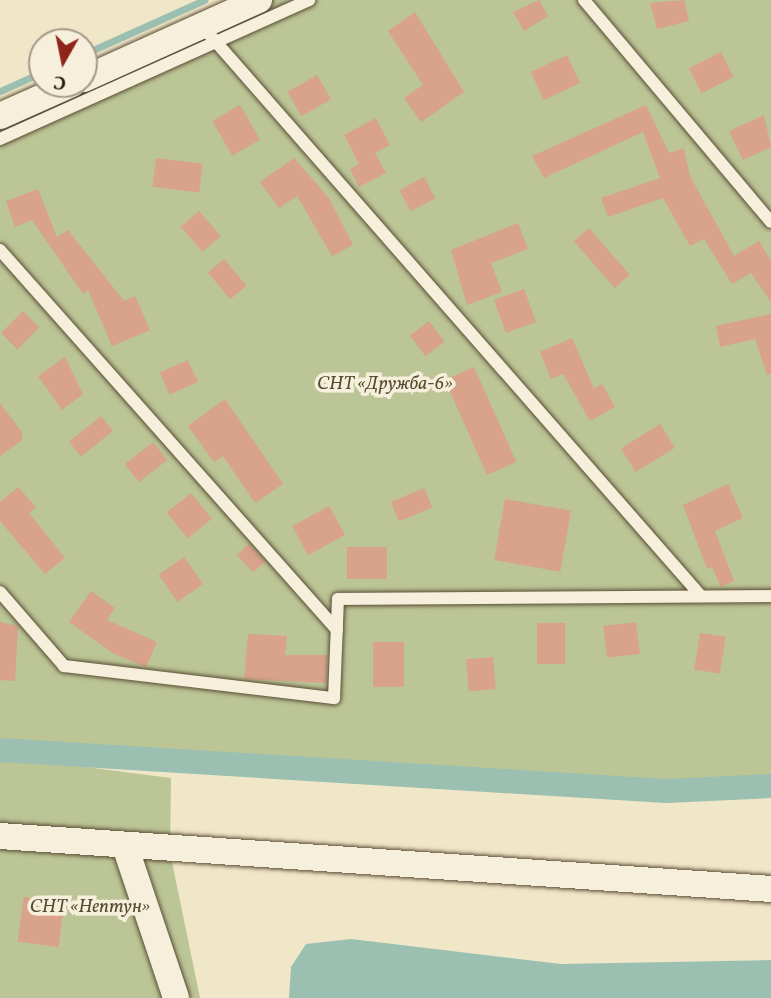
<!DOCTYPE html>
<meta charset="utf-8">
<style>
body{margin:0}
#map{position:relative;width:771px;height:998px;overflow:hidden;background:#f0e7c8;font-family:Vollkorn,serif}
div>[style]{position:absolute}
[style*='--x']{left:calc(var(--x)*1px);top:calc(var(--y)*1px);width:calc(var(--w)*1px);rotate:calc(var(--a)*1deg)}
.green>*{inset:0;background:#bbc595}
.water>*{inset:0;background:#9bc0b1}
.stream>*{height:7px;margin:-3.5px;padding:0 3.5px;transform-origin:3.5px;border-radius:3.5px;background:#9bc0b1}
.canal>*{height:24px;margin:-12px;padding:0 12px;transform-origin:12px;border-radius:12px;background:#9bc0b1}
.building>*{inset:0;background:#d8a28b;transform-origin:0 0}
.roads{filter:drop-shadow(0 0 2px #5c4c36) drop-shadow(0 0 2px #5c4c36)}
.service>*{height:12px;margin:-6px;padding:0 6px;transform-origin:6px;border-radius:6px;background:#f5efdb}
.minor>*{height:26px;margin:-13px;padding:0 13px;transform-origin:13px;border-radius:13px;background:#f5efdb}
span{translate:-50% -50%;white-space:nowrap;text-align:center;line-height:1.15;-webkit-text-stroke:7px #f5efdb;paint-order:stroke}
.park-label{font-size:19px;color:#564c31;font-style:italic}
.north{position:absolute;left:28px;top:28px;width:70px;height:70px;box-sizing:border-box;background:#f5efdb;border:2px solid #a49986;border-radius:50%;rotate:189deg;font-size:19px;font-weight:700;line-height:28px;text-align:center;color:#2a1806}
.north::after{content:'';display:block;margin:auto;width:24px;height:32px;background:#8f2418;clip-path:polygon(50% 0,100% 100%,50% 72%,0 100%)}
</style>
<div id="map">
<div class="green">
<i style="clip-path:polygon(259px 0,771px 0,771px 786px,666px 791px,0 750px,0 116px)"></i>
<i style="clip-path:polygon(0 756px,171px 778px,170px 852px,200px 998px,0 998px)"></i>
</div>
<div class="water">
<i style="clip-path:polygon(351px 939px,561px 964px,771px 960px,771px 998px,289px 998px,291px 967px,306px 944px)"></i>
</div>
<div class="stream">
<i style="--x:84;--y:54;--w:132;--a:-24.2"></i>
<i style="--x:0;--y:91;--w:46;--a:-24.3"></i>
</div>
<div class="canal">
<i style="--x:0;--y:750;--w:667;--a:3.52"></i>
<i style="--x:666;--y:791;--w:105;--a:-2.7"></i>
</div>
<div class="building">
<i style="clip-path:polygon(539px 0,548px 16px,524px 31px,513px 12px)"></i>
<i style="clip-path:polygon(684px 0,689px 21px,657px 29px,650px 3px)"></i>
<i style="clip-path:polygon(415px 12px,464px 92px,421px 122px,404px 98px,423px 85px,388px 31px)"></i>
<i style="left:721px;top:52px;width:28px;height:36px;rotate:63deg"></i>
<i style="left:567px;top:55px;width:31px;height:40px;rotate:65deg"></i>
<i style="left:317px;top:75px;width:28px;height:34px;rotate:60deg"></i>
<i style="left:240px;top:105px;width:40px;height:32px;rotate:60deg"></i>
<i style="clip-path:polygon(646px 105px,669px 153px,684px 148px,690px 176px,734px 256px,759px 241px,771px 261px,771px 302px,751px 273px,732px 284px,704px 239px,690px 246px,663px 198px,608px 217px,601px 198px,660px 178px,643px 132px,544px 178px,532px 156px)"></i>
<i style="clip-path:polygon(764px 115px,771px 147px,743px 160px,729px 131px)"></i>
<i style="clip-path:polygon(376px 118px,390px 145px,375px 153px,386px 173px,359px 187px,350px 169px,359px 164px,344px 135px)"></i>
<i style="left:156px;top:158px;width:47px;height:29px;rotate:7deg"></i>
<i style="clip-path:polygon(294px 158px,329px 198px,353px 245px,332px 256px,297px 196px,279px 208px,260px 182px)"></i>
<i style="left:424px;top:177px;width:24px;height:28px;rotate:62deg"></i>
<i style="clip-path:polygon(38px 189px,57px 237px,68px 230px,124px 301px,135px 296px,150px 330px,112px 346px,88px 290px,83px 294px,32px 220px,15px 227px,6px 201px)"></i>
<i style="left:199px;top:211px;width:33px;height:24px;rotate:49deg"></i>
<i style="clip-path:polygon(518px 223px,528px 249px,491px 263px,502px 292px,467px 305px,451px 250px)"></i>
<i style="left:589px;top:228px;width:62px;height:20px;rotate:49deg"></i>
<i style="left:224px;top:259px;width:35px;height:21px;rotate:50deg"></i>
<i style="left:524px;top:289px;width:35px;height:32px;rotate:70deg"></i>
<i style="left:23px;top:311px;width:23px;height:31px;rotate:45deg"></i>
<i style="clip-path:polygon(771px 314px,771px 374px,767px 375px,755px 339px,720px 347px,716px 326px)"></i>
<i style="left:429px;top:321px;width:26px;height:24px;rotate:53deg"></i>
<i style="clip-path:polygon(572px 338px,594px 389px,602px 384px,615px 407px,590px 421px,563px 374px,551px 379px,540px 352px)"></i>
<i style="clip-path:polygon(65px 357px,83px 394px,62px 410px,38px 376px)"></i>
<i style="left:188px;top:360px;width:24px;height:31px;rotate:66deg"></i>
<i style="left:474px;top:367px;width:104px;height:32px;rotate:66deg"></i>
<i style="clip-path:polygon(225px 399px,283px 484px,255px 503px,223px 456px,214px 462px,188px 426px)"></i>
<i style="clip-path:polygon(0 403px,22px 432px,22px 440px,0 456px)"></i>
<i style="left:101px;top:416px;width:19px;height:41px;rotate:51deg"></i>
<i style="left:660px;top:424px;width:28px;height:46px;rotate:58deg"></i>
<i style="left:153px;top:442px;width:23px;height:36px;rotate:52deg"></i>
<i style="clip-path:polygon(728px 484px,743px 518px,715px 531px,734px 581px,721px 587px,712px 567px,707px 569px,683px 505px)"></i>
<i style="clip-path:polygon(18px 487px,36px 507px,29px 513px,65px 558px,45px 574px,0 521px,0 502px)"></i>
<i style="left:424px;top:488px;width:21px;height:36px;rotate:67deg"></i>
<i style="left:191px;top:493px;width:33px;height:31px;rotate:51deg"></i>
<i style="left:505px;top:499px;width:67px;height:62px;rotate:10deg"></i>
<i style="left:329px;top:506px;width:33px;height:42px;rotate:61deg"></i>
<i style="left:249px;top:544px;width:24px;height:16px;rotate:48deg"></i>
<i style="left:387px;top:547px;width:32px;height:40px;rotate:90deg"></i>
<i style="left:184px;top:557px;width:33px;height:31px;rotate:55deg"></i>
<i style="clip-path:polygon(91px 591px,115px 608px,107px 620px,157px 642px,146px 667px,114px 654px,69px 622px)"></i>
<i style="clip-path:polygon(0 622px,18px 626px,15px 681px,0 680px)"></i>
<i style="left:636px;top:622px;width:32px;height:33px;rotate:83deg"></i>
<i style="left:537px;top:623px;width:28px;height:41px"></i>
<i style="left:700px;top:633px;width:26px;height:37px;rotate:9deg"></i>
<i style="clip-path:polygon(248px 634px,287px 636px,285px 655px,327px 655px,326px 683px,244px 679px)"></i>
<i style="left:373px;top:642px;width:31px;height:45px"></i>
<i style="left:493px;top:657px;width:32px;height:27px;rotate:85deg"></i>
<i style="left:24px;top:897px;width:41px;height:45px;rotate:8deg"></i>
</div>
<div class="roads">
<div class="service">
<i style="--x:584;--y:0;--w:290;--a:49.9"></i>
<i style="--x:202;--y:26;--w:758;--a:48.8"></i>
<i style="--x:0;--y:139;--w:339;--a:-24.2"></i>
<i style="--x:0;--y:250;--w:508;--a:48.43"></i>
<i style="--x:0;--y:592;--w:98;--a:49.1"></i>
<i style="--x:64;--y:666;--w:272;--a:6.8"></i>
<i style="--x:334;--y:698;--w:99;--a:-87.7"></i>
<i style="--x:338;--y:599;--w:433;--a:-0.4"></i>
</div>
<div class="minor">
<i style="--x:84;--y:79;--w:192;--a:-24.3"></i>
<i style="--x:0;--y:116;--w:79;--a:-24"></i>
<i style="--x:0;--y:836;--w:773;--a:3.93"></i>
<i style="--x:126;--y:849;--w:157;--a:71.4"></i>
</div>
</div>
<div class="park-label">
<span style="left:385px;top:385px">СНТ «Дружба-6»</span>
<span style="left:90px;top:908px">СНТ «Нептун»</span>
</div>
<div class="north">С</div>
</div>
